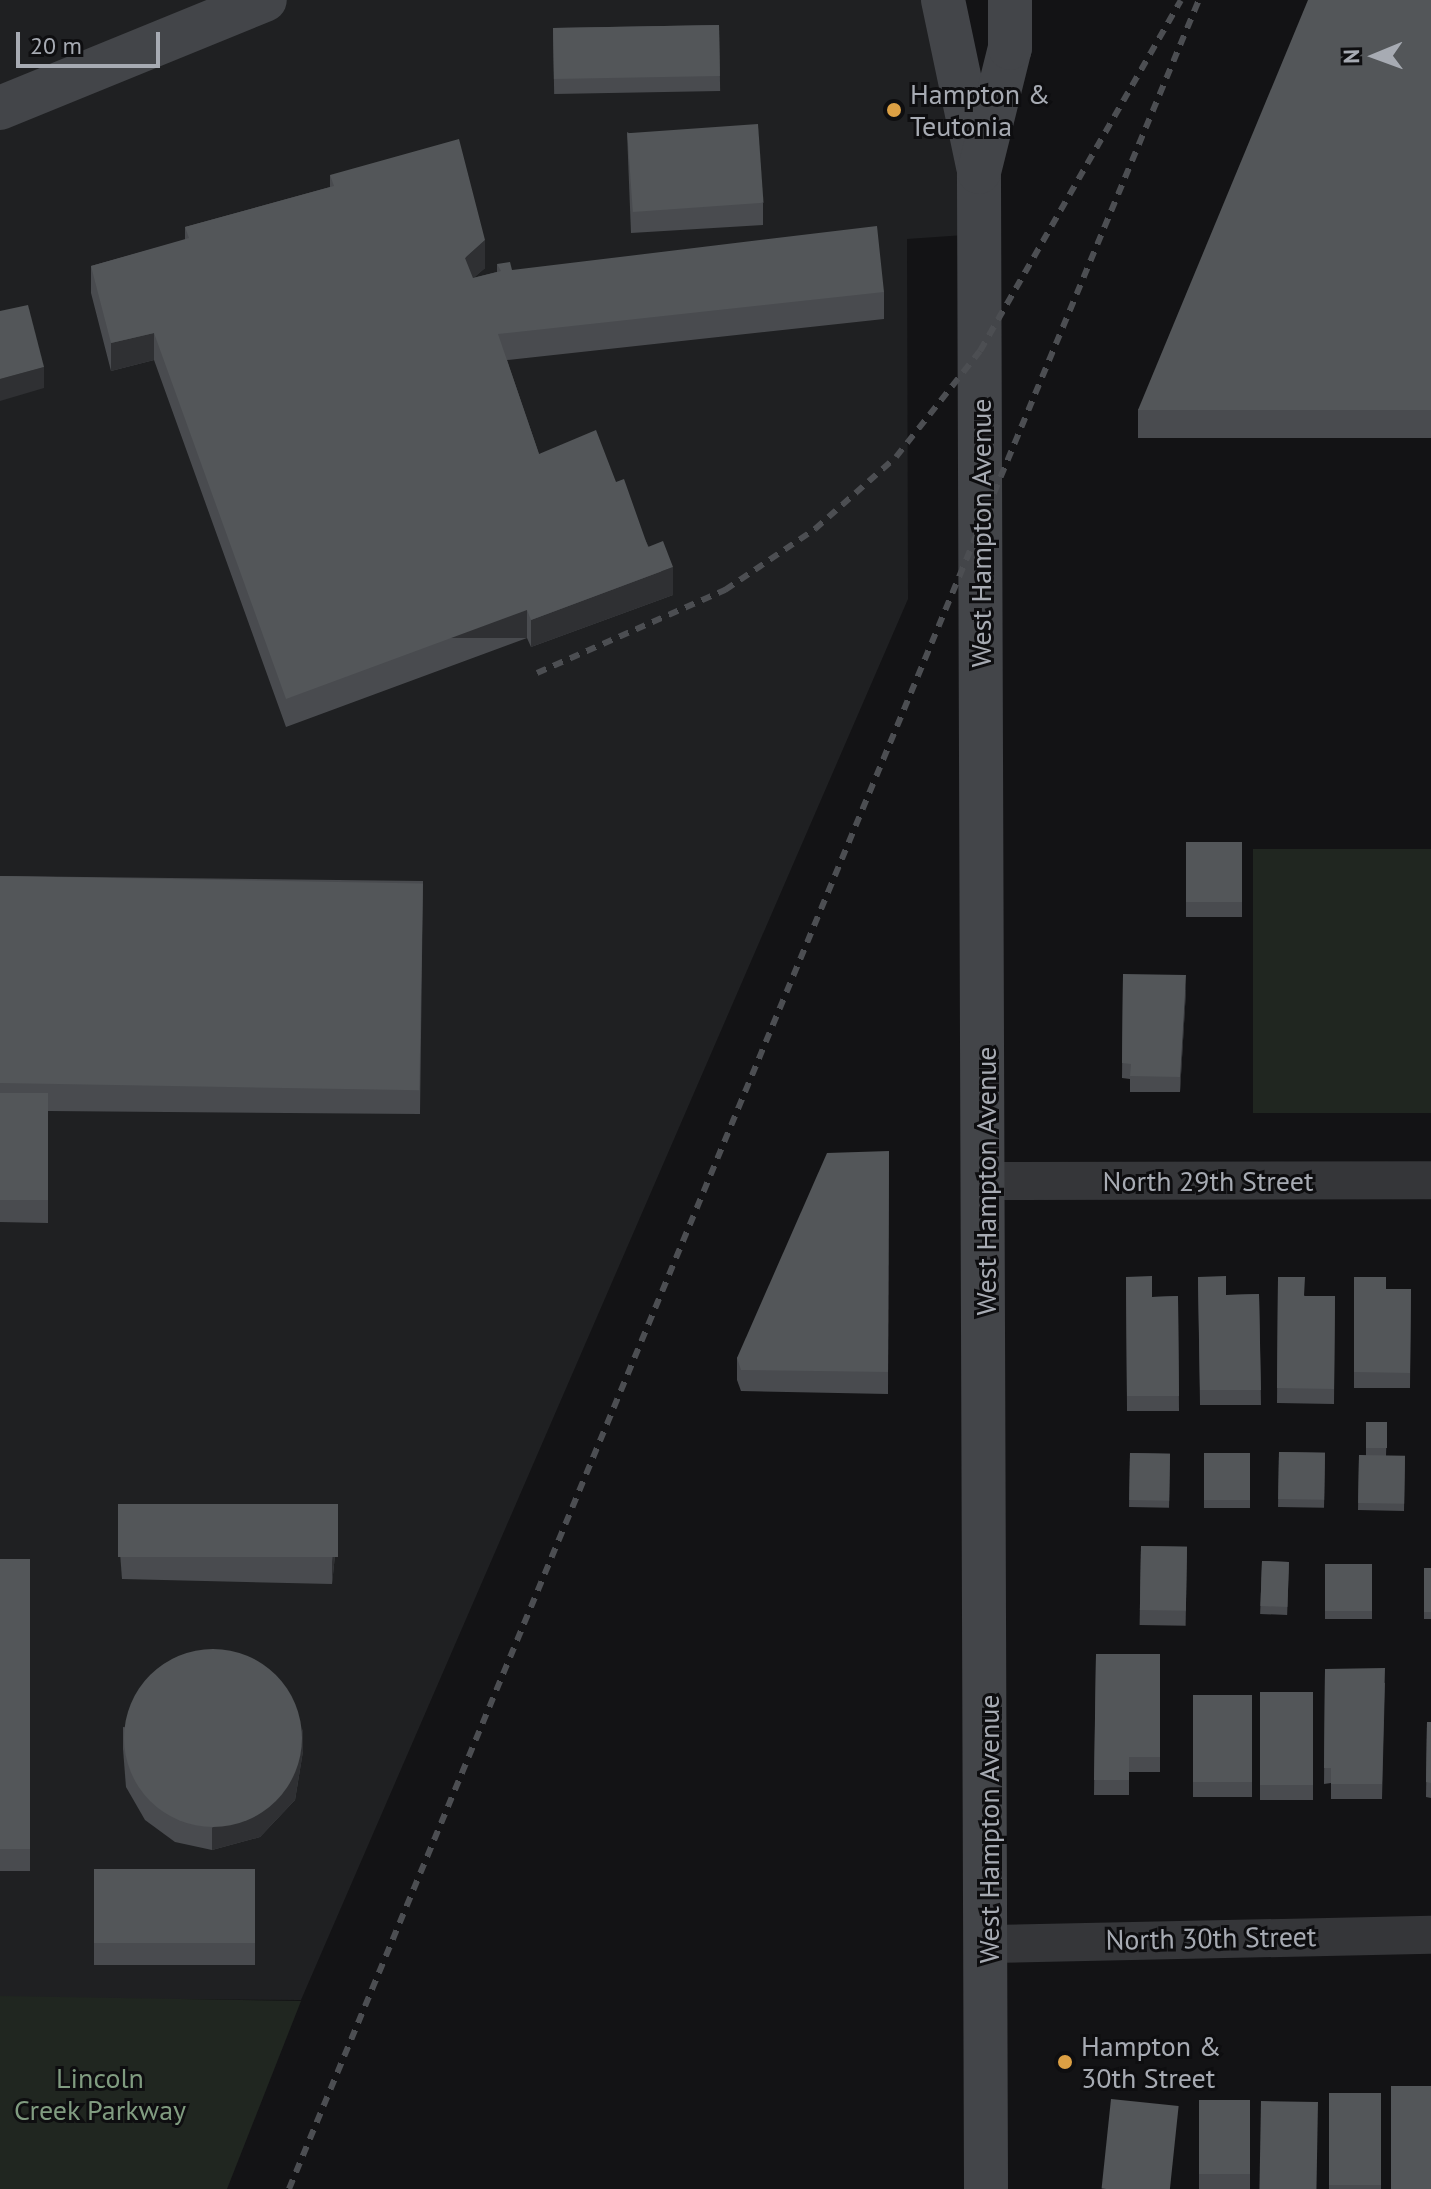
<!DOCTYPE html>
<style>
body{margin:0}
#map{position:relative;width:1431px;height:2189px;overflow:hidden;background:#131315;font-family:"PT Sans",sans-serif}
div>[style]{position:absolute}
[style*='--x']{left:calc(var(--x)*1px);top:calc(var(--y)*1px);width:calc(var(--w)*1px);rotate:calc(var(--a)*1deg)}
.built>*{inset:0;background:#1f2022}
.green>*{inset:0;background:#202620;transform-origin:0 0}
.minor>*{height:38px;margin:-19px;padding:0 19px;transform-origin:19px;border-radius:19px;background:#353639}
.secondary>*{height:44px;margin:-22px;padding:0 22px;transform-origin:22px;border-radius:22px;background:#434549}
.rail>*{height:6px;margin-top:-3px;transform-origin:0;background:repeating-linear-gradient(90deg,#4c4e52 0 10px,transparent 0 18px)}
.wall>*{inset:0;background:#494b4f;transform-origin:0 0}
.shaded-wall>*{inset:0;background:#2f3033;transform-origin:0 0}
.building>*{inset:0;background:#535659;transform-origin:0 0}
.round{border-radius:50%}
.dots>*{width:22px;height:22px;translate:-50% -50%;box-sizing:border-box;border:4px solid #0e0e10;border-radius:50%}
span{translate:-50% -50%;white-space:nowrap;text-align:center;line-height:1.15;-webkit-text-stroke:6px #0e0e10;paint-order:stroke}
.poi-label{font-size:28px;color:#a7abb3}
.left{translate:0 -50%;text-align:left}
.street-label{font-size:28px;color:#a7abb3}
.park-label{font-size:28px;color:#809c80}
.north{position:absolute;left:1335px;top:16px;width:80px;height:80px;-webkit-text-stroke:6px #0e0e10;paint-order:stroke;rotate:269deg;font-size:22px;font-weight:700;line-height:32px;text-align:center;color:#a7abb3}
.north::after{content:'';display:block;margin:auto;width:28px;height:36px;background:#a7abb3;clip-path:polygon(50% 0,100% 100%,50% 72%,0 100%)}
.scale{position:absolute;left:16px;top:32px;width:144px;height:36px;box-sizing:border-box;border:4px solid #a7abb3;border-top:0;padding-left:10px;font-size:24px;line-height:28px;white-space:nowrap;color:#a7abb3;-webkit-text-stroke:6px #0e0e10;paint-order:stroke}
</style>
<div id="map">
<div class="built">
<i style="clip-path:polygon(0 0,943px 0,979px 234px,907px 239px,908px 599px,301px 2000px,0 1998px)"></i>
</div>
<div class="green">
<i style="left:1431px;top:849px;width:264px;height:178px;rotate:90deg"></i>
<i style="clip-path:polygon(0 1996px,301px 2001px,227px 2189px,0 2189px)"></i>
</div>
<div class="minor">
<i style="--x:986;--y:1181;--w:445;--a:-0.1"></i>
<i style="--x:990;--y:1944;--w:441;--a:-1.2"></i>
</div>
<div class="secondary">
<i style="--x:943;--y:0;--w:170;--a:78.1"></i>
<i style="--x:0;--y:108;--w:286;--a:-22.2"></i>
<i style="--x:986;--y:2189;--w:2017;--a:-90.2"></i>
<i style="--x:979;--y:172;--w:128;--a:-76"></i>
<i style="--x:1010;--y:48;--w:48;--a:-90"></i>
</div>
<div class="rail">
<i style="--x:537;--y:673;--w:206;--a:-23.8"></i>
<i style="--x:725;--y:590;--w:109;--a:-34.1"></i>
<i style="--x:815;--y:529;--w:108;--a:-41.6"></i>
<i style="--x:896;--y:457;--w:135;--a:-51.6"></i>
<i style="--x:980;--y:351;--w:404;--a:-60.2"></i>
<i style="--x:289;--y:2189;--w:2371;--a:-67.43"></i>
</div>
<div class="wall">
<i style="clip-path:polygon(1431px 0,1431px 438px,1138px 438px,1138px 410px)"></i>
<i style="left:719px;top:25px;width:66px;height:166px;rotate:89deg"></i>
<i style="clip-path:polygon(627px 132px,763px 203px,763px 225px,631px 233px)"></i>
<i style="clip-path:polygon(330px 175px,485px 268px,473px 278px,497px 272px,497px 264px,512px 270px,884px 292px,884px 319px,507px 360px,539px 454px,616px 482px,673px 595px,531px 647px,527px 638px,286px 727px,154px 360px,111px 371px,91px 293px,91px 266px,185px 240px,185px 227px,330px 187px)"></i>
<i style="left:1186px;top:842px;width:56px;height:75px"></i>
<i style="clip-path:polygon(0 876px,423px 881px,420px 1114px,48px 1111px,48px 1223px,0 1222px)"></i>
<i style="clip-path:polygon(1123px 974px,1186px 990px,1180px 1092px,1130px 1092px,1130px 1079px,1122px 1078px)"></i>
<i style="clip-path:polygon(889px 1151px,888px 1394px,741px 1391px,737px 1380px,737px 1358px)"></i>
<i style="clip-path:polygon(1126px 1277px,1152px 1297px,1178px 1296px,1179px 1411px,1127px 1411px)"></i>
<i style="clip-path:polygon(1198px 1277px,1226px 1295px,1259px 1294px,1261px 1405px,1200px 1405px)"></i>
<i style="clip-path:polygon(1278px 1277px,1305px 1296px,1335px 1296px,1334px 1404px,1277px 1403px)"></i>
<i style="clip-path:polygon(1354px 1277px,1386px 1289px,1411px 1289px,1410px 1388px,1354px 1388px)"></i>
<i style="clip-path:polygon(1366px 1422px,1387px 1422px,1386px 1456px,1405px 1456px,1404px 1511px,1358px 1510px,1359px 1455px,1366px 1456px)"></i>
<i style="left:1279px;top:1452px;width:46px;height:55px;rotate:1deg"></i>
<i style="left:1130px;top:1453px;width:40px;height:54px;rotate:1deg"></i>
<i style="left:1204px;top:1453px;width:46px;height:55px"></i>
<i style="clip-path:polygon(118px 1504px,338px 1526px,332px 1584px,122px 1579px,118px 1526px)"></i>
<i style="left:1141px;top:1546px;width:46px;height:79px;rotate:1deg"></i>
<i style="left:0;top:1559px;width:30px;height:312px"></i>
<i style="left:1262px;top:1561px;width:27px;height:53px;rotate:2deg"></i>
<i style="left:1325px;top:1564px;width:47px;height:55px"></i>
<i style="left:1424px;top:1568px;width:7px;height:51px"></i>
<i style="clip-path:polygon(1096px 1654px,1160px 1654px,1160px 1772px,1129px 1772px,1129px 1795px,1094px 1795px)"></i>
<i style="clip-path:polygon(1325px 1669px,1385px 1683px,1382px 1799px,1331px 1799px,1331px 1783px,1324px 1784px)"></i>
<i style="left:1260px;top:1692px;width:53px;height:108px"></i>
<i style="left:1193px;top:1695px;width:59px;height:102px"></i>
<i style="clip-path:polygon(1427px 1722px,1431px 1722px,1431px 1798px,1426px 1797px)"></i>
<i style="clip-path:polygon(123px 1727px,303px 1751px,295px 1800px,260px 1837px,212px 1850px,175px 1842px,145px 1820px,126px 1787px,123px 1749px)"></i>
<i style="left:94px;top:1869px;width:161px;height:96px"></i>
<i style="left:1329px;top:2093px;width:52px;height:96px"></i>
<i style="left:1199px;top:2100px;width:51px;height:89px"></i>
</div>
<div class="shaded-wall">
<i style="clip-path:polygon(485px 240px,485px 268px,465px 286px,465px 258px)"></i>
<i style="clip-path:polygon(154px 333px,154px 360px,111px 371px,111px 343px)"></i>
<i style="clip-path:polygon(44px 367px,44px 388px,0 401px,0 379px)"></i>
<i style="clip-path:polygon(673px 567px,673px 595px,531px 647px,531px 620px)"></i>
<i style="left:527px;top:610px;width:28px;height:257px;rotate:90deg"></i>
<i style="clip-path:polygon(1186px 975px,1186px 990px,1180px 1092px,1180px 1077px)"></i>
<i style="clip-path:polygon(338px 1505px,338px 1526px,332px 1584px,332px 1562px)"></i>
<i style="clip-path:polygon(303px 1729px,303px 1751px,295px 1800px,260px 1837px,212px 1850px,212px 1828px)"></i>
</div>
<div class="building">
<i style="clip-path:polygon(1308px 0,1431px 0,1431px 410px,1138px 410px)"></i>
<i style="left:719px;top:25px;width:51px;height:166px;rotate:89deg"></i>
<i style="left:758px;top:124px;width:79px;height:131px;rotate:86deg"></i>
<i style="clip-path:polygon(459px 139px,485px 240px,465px 258px,473px 278px,501px 271px,497px 264px,510px 262px,512px 270px,877px 226px,884px 292px,498px 334px,539px 454px,596px 430px,616px 482px,624px 479px,648px 547px,663px 541px,673px 567px,531px 620px,527px 610px,286px 699px,154px 333px,111px 343px,91px 266px,189px 238px,185px 227px,334px 186px,330px 175px)"></i>
<i style="clip-path:polygon(28px 305px,44px 367px,0 379px,0 311px)"></i>
<i style="left:1186px;top:842px;width:56px;height:60px"></i>
<i style="left:0;top:876px;width:423px;height:207px;rotate:1deg"></i>
<i style="clip-path:polygon(1123px 974px,1186px 975px,1180px 1077px,1130px 1076px,1131px 1064px,1122px 1063px)"></i>
<i style="left:0;top:1093px;width:48px;height:107px"></i>
<i style="clip-path:polygon(889px 1151px,888px 1372px,741px 1370px,737px 1358px,827px 1153px)"></i>
<i style="clip-path:polygon(1152px 1276px,1152px 1297px,1178px 1296px,1179px 1396px,1127px 1396px,1126px 1277px)"></i>
<i style="clip-path:polygon(1226px 1276px,1226px 1295px,1259px 1294px,1261px 1390px,1200px 1390px,1198px 1277px)"></i>
<i style="clip-path:polygon(1278px 1277px,1305px 1277px,1304px 1296px,1335px 1296px,1334px 1389px,1277px 1388px)"></i>
<i style="clip-path:polygon(1354px 1277px,1386px 1277px,1386px 1289px,1411px 1289px,1410px 1373px,1354px 1372px)"></i>
<i style="left:1366px;top:1422px;width:21px;height:26px"></i>
<i style="left:1279px;top:1452px;width:46px;height:47px;rotate:1deg"></i>
<i style="left:1130px;top:1453px;width:40px;height:47px;rotate:1deg"></i>
<i style="left:1204px;top:1453px;width:46px;height:47px"></i>
<i style="left:1359px;top:1455px;width:46px;height:48px;rotate:1deg"></i>
<i style="left:118px;top:1504px;width:220px;height:53px"></i>
<i style="left:1141px;top:1546px;width:46px;height:64px;rotate:1deg"></i>
<i style="left:0;top:1559px;width:30px;height:290px"></i>
<i style="left:1262px;top:1561px;width:27px;height:45px;rotate:2deg"></i>
<i style="left:1325px;top:1564px;width:47px;height:47px"></i>
<i style="left:1424px;top:1568px;width:7px;height:44px"></i>
<i class="round" style="left:124px;top:1649px;width:178px;height:178px"></i>
<i style="clip-path:polygon(1096px 1654px,1160px 1654px,1160px 1757px,1129px 1757px,1129px 1780px,1094px 1780px)"></i>
<i style="clip-path:polygon(1385px 1668px,1382px 1784px,1331px 1784px,1331px 1768px,1324px 1768px,1325px 1669px)"></i>
<i style="left:1260px;top:1692px;width:53px;height:93px"></i>
<i style="left:1193px;top:1695px;width:59px;height:87px"></i>
<i style="clip-path:polygon(1427px 1722px,1431px 1722px,1431px 1783px,1426px 1782px)"></i>
<i style="left:94px;top:1869px;width:161px;height:74px"></i>
<i style="left:1391px;top:2086px;width:40px;height:103px"></i>
<i style="left:1329px;top:2093px;width:52px;height:92px"></i>
<i style="left:1111px;top:2099px;width:68px;height:90px;rotate:6deg"></i>
<i style="left:1199px;top:2100px;width:51px;height:74px"></i>
<i style="left:1261px;top:2101px;width:57px;height:88px;rotate:1deg"></i>
</div>
<div class="dots">
<i style="left:894px;top:110px;background:#dca044"></i>
<i style="left:1065px;top:2062px;background:#dca044"></i>
</div>
<div class="poi-label">
<span class="left" style="left:910px;top:110px">Hampton &amp;<br>Teutonia</span>
<span class="left" style="left:1081px;top:2062px">Hampton &amp;<br>30th Street</span>
</div>
<div class="street-label">
<span style="left:981px;top:533px;rotate:-90deg">West Hampton Avenue</span>
<span style="left:986px;top:1181px;rotate:-90deg">West Hampton Avenue</span>
<span style="left:1208px;top:1181px">North 29th Street</span>
<span style="left:989px;top:1829px;rotate:-90deg">West Hampton Avenue</span>
<span style="left:1211px;top:1938px;rotate:-1deg">North 30th Street</span>
</div>
<div class="park-label">
<span style="left:100px;top:2094px">Lincoln<br>Creek Parkway</span>
</div>
<div class="north">N</div>
<div class="scale">20 m</div>
</div>
